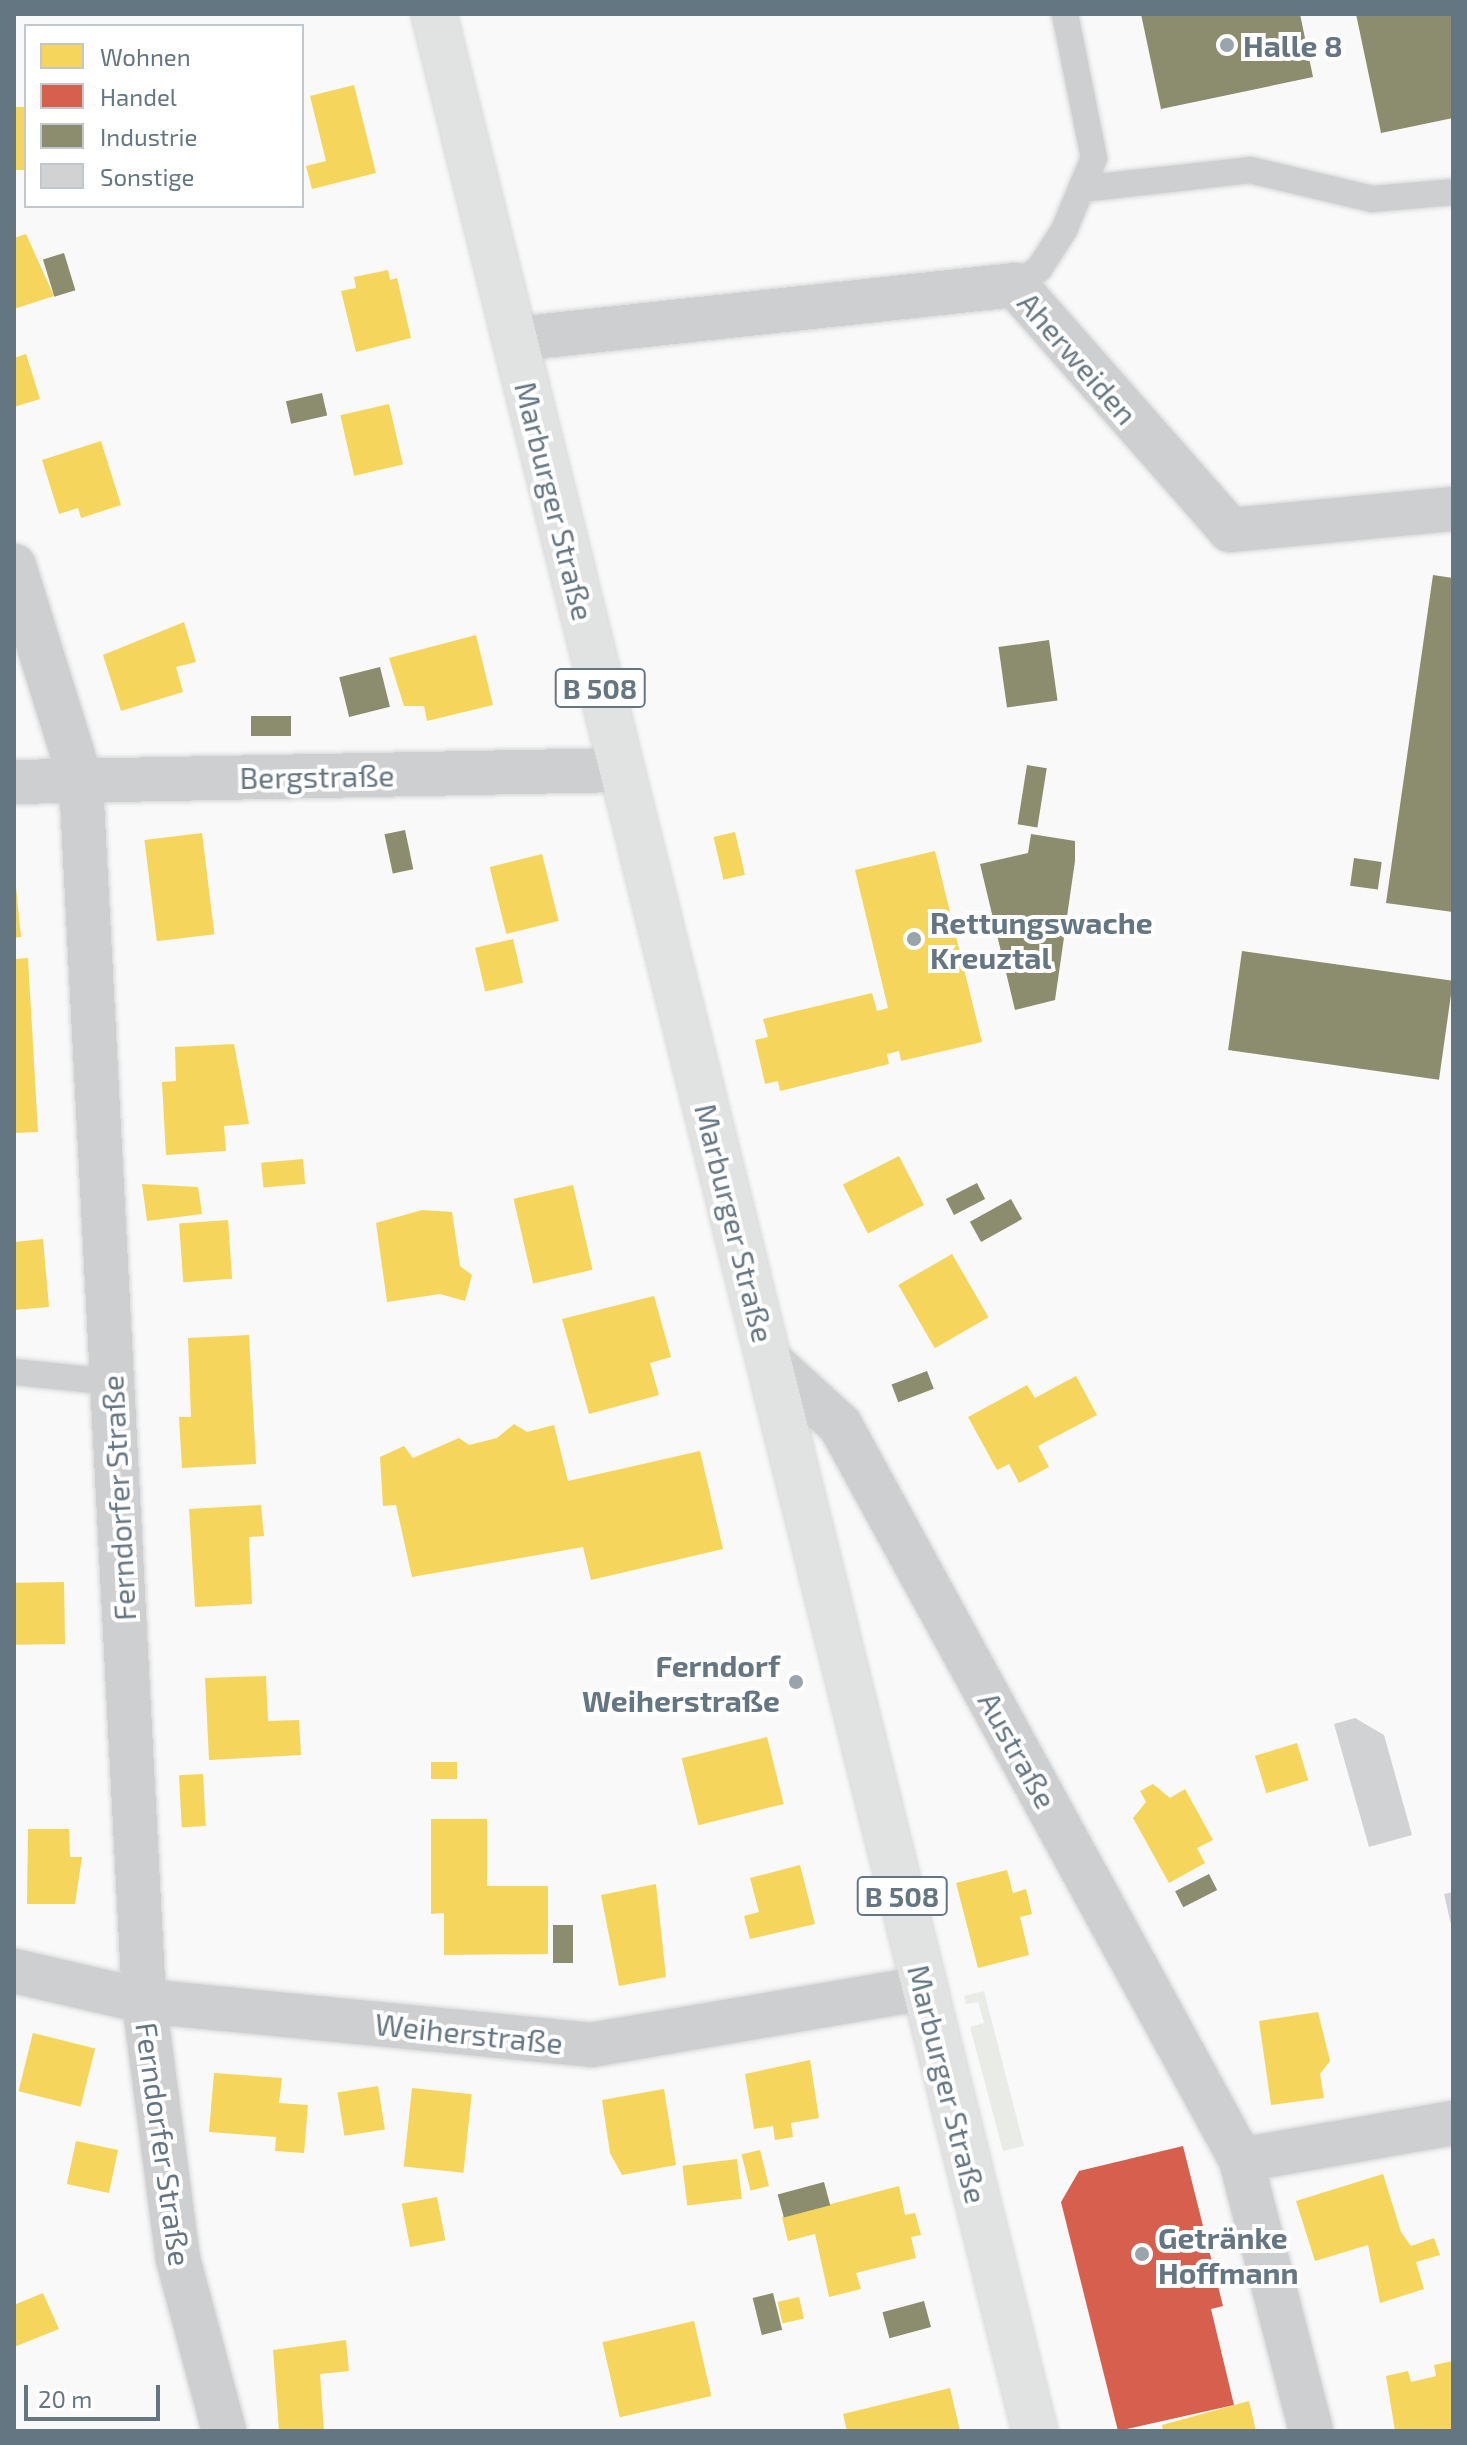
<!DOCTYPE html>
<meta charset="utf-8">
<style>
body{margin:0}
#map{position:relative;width:1467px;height:2445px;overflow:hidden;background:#f9f9f9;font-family:"Exo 2",sans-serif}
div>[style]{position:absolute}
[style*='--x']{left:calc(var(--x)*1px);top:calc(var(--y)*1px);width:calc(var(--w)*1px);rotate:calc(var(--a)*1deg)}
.green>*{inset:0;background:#e8ebe6}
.homes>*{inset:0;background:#f6d55c;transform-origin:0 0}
.shops>*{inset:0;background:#d6604d}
.industry>*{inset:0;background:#8c8c6e;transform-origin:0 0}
.building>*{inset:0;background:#d0d2d3}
.roads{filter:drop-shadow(0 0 2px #d5d6d7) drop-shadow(0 0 2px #d5d6d7)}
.lane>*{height:26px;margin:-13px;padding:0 13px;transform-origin:13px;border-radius:13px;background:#cecfd0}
.street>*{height:44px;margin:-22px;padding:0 22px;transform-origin:22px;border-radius:22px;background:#cecfd0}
.primary>*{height:44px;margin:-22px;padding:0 22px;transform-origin:22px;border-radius:22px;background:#e1e2e2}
.dots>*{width:22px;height:22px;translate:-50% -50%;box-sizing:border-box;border:4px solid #fff;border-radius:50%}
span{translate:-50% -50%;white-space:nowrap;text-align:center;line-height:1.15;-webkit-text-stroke:8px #fff;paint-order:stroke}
.shield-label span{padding:2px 6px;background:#fff;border:2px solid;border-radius:6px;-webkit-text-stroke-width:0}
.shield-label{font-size:28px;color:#657683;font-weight:700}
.poi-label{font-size:30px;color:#657683;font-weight:700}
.left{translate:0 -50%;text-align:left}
.right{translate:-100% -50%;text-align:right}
.street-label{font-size:30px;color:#657683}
.frame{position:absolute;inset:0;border:16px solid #657683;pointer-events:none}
.legend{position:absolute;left:24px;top:24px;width:280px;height:184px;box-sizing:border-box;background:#fff;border:2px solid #c1c8cd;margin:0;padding:10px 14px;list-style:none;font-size:24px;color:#657683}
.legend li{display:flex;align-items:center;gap:16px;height:40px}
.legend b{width:40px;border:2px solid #c1c8cd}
.scale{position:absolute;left:24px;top:2385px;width:136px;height:36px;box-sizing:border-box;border:4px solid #657683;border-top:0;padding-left:10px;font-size:24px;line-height:28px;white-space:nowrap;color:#657683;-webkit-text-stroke:6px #fff;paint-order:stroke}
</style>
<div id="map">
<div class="green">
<i style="clip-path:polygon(984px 1991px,1024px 2146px,1003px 2151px,970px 2027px,984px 2023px,978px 2002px,966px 2004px,964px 1996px)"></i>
</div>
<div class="homes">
<i style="clip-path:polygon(354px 85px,376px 173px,312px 189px,306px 166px,326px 161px,310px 96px)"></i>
<i style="left:26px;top:107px;width:63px;height:13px;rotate:90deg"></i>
<i style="clip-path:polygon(26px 234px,54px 296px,14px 309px,14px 238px)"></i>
<i style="clip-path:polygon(388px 270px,390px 280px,397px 278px,411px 338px,356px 352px,341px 291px,356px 288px,354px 277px)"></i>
<i style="clip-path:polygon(26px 354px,40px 399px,14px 407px,14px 358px)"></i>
<i style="left:389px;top:404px;width:62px;height:50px;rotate:77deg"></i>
<i style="clip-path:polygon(101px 441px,121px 505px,81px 518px,78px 508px,59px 514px,42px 460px)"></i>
<i style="clip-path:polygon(184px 622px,196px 662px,176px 667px,183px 692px,121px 711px,103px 655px)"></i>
<i style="clip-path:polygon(476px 635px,493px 705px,427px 721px,424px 706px,404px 706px,389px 658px)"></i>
<i style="left:735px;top:832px;width:44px;height:22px;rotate:77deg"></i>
<i style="left:202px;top:833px;width:102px;height:58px;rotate:83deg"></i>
<i style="clip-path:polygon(935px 851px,982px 1042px,901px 1061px,899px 1051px,887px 1054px,889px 1064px,780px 1091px,778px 1081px,765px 1084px,755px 1040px,768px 1037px,763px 1019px,872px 993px,877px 1011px,888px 1008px,855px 870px)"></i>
<i style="left:542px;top:854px;width:69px;height:54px;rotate:76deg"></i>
<i style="clip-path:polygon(14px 866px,21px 937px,14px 938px)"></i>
<i style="left:513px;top:939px;width:45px;height:39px;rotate:77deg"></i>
<i style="clip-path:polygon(28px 958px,38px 1132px,14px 1133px,14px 959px)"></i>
<i style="clip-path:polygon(234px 1044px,249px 1124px,224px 1126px,226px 1151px,166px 1155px,162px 1082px,176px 1081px,175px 1047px)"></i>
<i style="left:899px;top:1156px;width:55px;height:63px;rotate:63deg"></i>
<i style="left:303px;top:1159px;width:25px;height:42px;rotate:85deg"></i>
<i style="clip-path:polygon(142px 1184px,198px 1187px,202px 1214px,147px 1221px)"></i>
<i style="left:573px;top:1185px;width:87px;height:61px;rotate:77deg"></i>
<i style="clip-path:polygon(422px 1210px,452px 1212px,460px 1266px,472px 1275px,465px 1301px,440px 1294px,387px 1302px,376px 1223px)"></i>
<i style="left:228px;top:1220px;width:59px;height:49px;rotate:86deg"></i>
<i style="clip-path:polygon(43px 1239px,49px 1307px,14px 1310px,14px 1242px)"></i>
<i style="left:952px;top:1254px;width:73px;height:62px;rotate:60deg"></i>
<i style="clip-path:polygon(654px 1296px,671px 1357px,650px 1363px,659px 1395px,589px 1414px,562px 1319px)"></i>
<i style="clip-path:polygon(249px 1335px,256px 1464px,182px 1468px,179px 1417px,191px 1417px,188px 1338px)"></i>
<i style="clip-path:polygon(1076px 1376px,1097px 1415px,1038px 1446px,1049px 1467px,1019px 1483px,1009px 1464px,997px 1470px,968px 1417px,1027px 1385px,1035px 1398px)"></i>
<i style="clip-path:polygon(514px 1424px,527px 1432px,554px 1425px,568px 1481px,700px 1451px,723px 1549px,591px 1580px,583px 1547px,412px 1577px,396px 1505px,383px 1506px,380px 1457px,404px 1446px,413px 1458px,459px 1438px,469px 1445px,497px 1438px)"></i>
<i style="clip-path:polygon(261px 1505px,264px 1536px,249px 1537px,252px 1604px,195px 1607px,189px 1509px)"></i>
<i style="left:64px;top:1582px;width:62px;height:50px;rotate:89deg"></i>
<i style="clip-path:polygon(266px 1676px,268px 1721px,299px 1720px,301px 1755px,209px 1760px,205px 1678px)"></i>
<i style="left:767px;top:1737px;width:69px;height:88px;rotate:76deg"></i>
<i style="left:1297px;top:1743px;width:39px;height:44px;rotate:73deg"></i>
<i style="left:431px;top:1762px;width:26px;height:17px"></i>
<i style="left:203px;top:1774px;width:52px;height:24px;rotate:87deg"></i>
<i style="clip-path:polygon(1153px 1784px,1170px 1798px,1185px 1789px,1213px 1840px,1197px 1848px,1205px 1863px,1169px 1883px,1133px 1818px,1146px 1802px,1140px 1791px)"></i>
<i style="clip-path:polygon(431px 1819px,487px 1819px,487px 1886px,548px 1886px,548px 1954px,444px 1955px,444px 1913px,431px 1914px)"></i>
<i style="clip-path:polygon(28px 1829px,69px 1829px,70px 1857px,82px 1857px,75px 1904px,27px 1904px)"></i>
<i style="clip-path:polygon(800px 1865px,815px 1924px,750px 1939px,744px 1916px,759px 1912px,750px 1878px)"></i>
<i style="clip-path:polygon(1007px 1870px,1013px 1893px,1026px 1889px,1032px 1914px,1020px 1917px,1029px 1955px,978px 1968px,956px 1883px)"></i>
<i style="clip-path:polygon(656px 1884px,666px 1977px,619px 1986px,601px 1895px)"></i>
<i style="clip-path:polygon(1318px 2012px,1330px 2061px,1320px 2074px,1324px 2098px,1271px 2105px,1259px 2021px)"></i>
<i style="left:33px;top:2033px;width:64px;height:60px;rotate:14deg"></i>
<i style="clip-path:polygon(810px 2060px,819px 2118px,791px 2123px,793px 2137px,775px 2140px,773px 2126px,754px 2129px,745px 2074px)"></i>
<i style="clip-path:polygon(214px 2073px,282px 2078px,279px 2103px,308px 2105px,304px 2153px,275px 2151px,276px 2137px,209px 2132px)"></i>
<i style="left:378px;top:2086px;width:44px;height:41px;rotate:81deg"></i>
<i style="left:412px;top:2088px;width:60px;height:79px;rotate:6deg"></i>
<i style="clip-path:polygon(664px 2089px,676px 2165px,622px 2175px,610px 2153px,602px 2100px)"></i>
<i style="left:76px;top:2141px;width:43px;height:44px;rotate:12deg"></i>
<i style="left:760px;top:2150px;width:37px;height:19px;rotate:76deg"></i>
<i style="left:737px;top:2159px;width:40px;height:55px;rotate:83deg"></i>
<i style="clip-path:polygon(1383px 2174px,1401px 2232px,1411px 2246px,1434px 2238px,1440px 2255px,1416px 2262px,1424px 2289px,1380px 2303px,1368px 2245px,1315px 2261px,1296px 2201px)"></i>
<i style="clip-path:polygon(899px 2186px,905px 2215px,915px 2213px,921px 2235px,911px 2237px,916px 2258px,856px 2273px,861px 2289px,829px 2297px,815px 2234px,788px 2241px,782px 2217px)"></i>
<i style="left:437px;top:2197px;width:44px;height:36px;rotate:79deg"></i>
<i style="clip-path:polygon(43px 2293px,59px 2329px,14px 2347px,14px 2305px)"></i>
<i style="left:799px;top:2297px;width:22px;height:22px;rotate:77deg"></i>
<i style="left:694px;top:2321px;width:77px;height:94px;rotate:77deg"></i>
<i style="clip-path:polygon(346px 2340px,349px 2371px,320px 2374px,324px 2431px,279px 2431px,273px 2350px)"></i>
<i style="clip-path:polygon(1453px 2361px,1453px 2431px,1395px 2431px,1386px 2376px,1408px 2371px,1411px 2382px,1436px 2376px,1434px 2365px)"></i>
<i style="clip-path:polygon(950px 2388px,960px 2431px,847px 2431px,843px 2414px)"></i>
<i style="clip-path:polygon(1249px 2401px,1256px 2431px,1163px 2431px,1162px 2425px)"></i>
</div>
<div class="shops">
<i style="clip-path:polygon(1183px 2146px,1223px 2306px,1211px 2309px,1234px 2405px,1118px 2431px,1061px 2202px,1079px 2171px)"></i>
</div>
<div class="industry">
<i style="clip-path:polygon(1141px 14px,1300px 14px,1313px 77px,1161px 109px)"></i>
<i style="clip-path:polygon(1356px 14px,1453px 14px,1453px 118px,1381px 133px)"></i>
<i style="left:64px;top:253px;width:39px;height:22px;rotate:73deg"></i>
<i style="left:322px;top:393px;width:23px;height:37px;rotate:77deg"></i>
<i style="clip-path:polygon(1433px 575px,1453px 578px,1453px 912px,1386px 903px)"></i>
<i style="left:1049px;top:640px;width:61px;height:51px;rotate:82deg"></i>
<i style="left:380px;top:667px;width:41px;height:42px;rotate:76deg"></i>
<i style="left:291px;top:716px;width:20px;height:40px;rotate:90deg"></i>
<i style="left:1027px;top:765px;width:20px;height:60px;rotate:9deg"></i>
<i style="left:405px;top:830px;width:40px;height:21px;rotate:78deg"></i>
<i style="clip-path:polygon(1031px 834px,1075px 841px,1075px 861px,1055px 1000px,1015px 1010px,980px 864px,1028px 853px)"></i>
<i style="left:1354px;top:858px;width:28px;height:28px;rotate:8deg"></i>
<i style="left:1242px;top:951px;width:213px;height:100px;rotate:8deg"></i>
<i style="left:977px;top:1183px;width:18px;height:35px;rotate:63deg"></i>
<i style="left:1011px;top:1199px;width:23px;height:47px;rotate:61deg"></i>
<i style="left:927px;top:1371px;width:19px;height:38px;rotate:69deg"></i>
<i style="left:1209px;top:1874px;width:18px;height:38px;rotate:63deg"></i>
<i style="left:553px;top:1925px;width:20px;height:38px"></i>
<i style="left:824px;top:2182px;width:24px;height:48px;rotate:75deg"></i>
<i style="left:773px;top:2293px;width:38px;height:21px;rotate:76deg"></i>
<i style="left:924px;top:2301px;width:27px;height:43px;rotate:75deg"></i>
</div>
<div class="building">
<i style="clip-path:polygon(1355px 1718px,1384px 1735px,1412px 1835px,1369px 1847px,1334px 1724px)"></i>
<i style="clip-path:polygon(1453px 1892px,1453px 1929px,1452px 1929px,1444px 1894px)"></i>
</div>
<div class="roads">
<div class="lane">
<i style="--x:1081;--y:189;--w:170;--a:-6.4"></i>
<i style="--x:1250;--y:170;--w:125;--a:13.4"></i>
<i style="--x:1372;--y:199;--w:81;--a:-4.9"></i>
<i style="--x:1015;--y:285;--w:29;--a:-34"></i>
<i style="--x:1039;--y:269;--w:46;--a:-57.3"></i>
<i style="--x:1064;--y:230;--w:78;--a:-67.4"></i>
<i style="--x:1094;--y:158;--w:147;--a:-101.4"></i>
<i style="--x:14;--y:1372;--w:99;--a:5.8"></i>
</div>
<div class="street">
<i style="--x:516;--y:339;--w:502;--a:-6.18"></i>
<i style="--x:1015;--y:285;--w:326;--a:48.7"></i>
<i style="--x:1230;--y:530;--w:224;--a:-5.4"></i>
<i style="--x:14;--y:566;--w:225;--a:72.7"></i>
<i style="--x:81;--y:781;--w:1222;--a:87.04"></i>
<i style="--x:144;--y:2001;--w:260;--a:82.5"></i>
<i style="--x:178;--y:2259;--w:178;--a:75"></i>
<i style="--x:14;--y:782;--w:606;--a:-1.13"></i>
<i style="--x:770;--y:1361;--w:95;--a:42.4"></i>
<i style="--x:840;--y:1425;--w:837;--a:61.38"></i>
<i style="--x:1241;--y:2160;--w:280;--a:75.5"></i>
<i style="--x:14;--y:1971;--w:133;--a:13"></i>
<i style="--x:144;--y:2001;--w:449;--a:5.6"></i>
<i style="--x:591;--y:2045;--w:338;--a:-9.7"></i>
<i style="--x:1241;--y:2160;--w:215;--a:-9.9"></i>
</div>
<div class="primary">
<i style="--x:434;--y:14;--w:2491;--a:76.04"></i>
</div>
</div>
<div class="dots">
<i style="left:1227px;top:45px;background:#99a4ac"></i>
<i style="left:914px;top:939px;background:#99a4ac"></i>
<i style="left:796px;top:1682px;background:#99a4ac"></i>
<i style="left:1142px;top:2254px;background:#99a4ac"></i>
</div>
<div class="shield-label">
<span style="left:600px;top:688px">B 508</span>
<span style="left:902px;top:1896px">B 508</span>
</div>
<div class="poi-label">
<span class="left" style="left:1243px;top:45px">Halle 8</span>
<span class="left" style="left:930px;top:939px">Rettungswache<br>Kreuztal</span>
<span class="right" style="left:780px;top:1682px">Ferndorf<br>Weiherstraße</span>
<span class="left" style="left:1158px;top:2254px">Getränke<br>Hoffmann</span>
</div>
<div class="street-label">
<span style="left:1078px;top:358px;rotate:49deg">Aherweiden</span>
<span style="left:555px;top:501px;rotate:76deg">Marburger Straße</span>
<span style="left:317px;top:776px;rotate:-1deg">Bergstraße</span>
<span style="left:735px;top:1223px;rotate:76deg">Marburger Straße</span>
<span style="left:118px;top:1498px;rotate:-93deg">Ferndorfer Straße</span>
<span style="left:1018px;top:1750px;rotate:61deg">Austraße</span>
<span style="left:469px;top:2033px;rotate:6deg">Weiherstraße</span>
<span style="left:948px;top:2084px;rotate:76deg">Marburger Straße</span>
<span style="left:164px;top:2144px;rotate:82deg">Ferndorfer Straße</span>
</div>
<div class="frame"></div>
<ul class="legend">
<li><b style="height:22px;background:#f6d55c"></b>Wohnen</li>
<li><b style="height:22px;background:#d6604d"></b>Handel</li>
<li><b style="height:22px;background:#8c8c6e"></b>Industrie</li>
<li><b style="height:22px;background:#d0d2d3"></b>Sonstige</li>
</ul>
<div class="scale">20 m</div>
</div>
